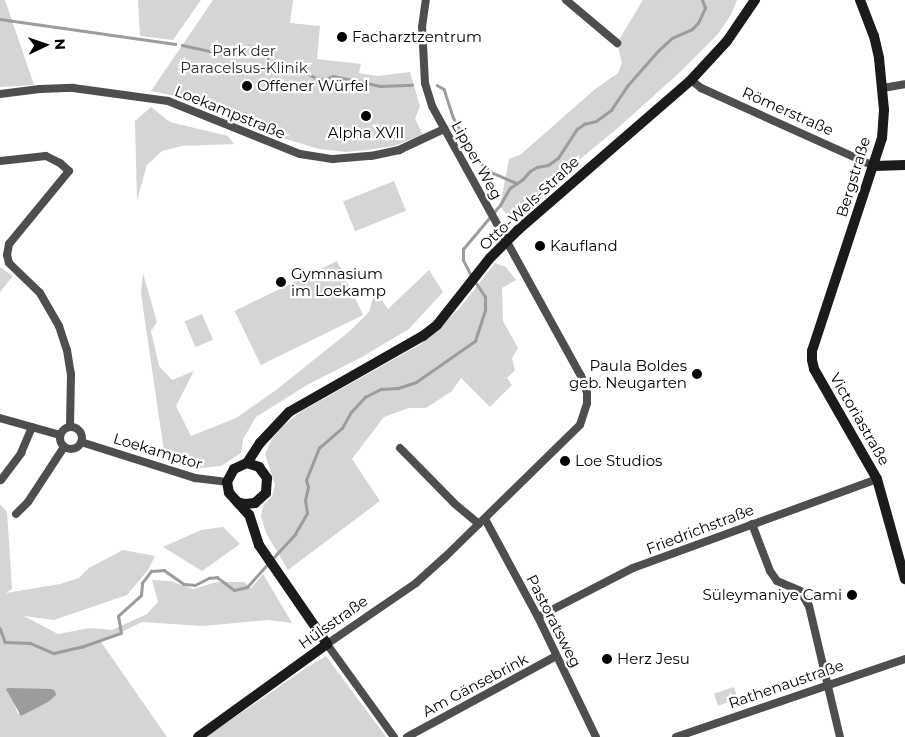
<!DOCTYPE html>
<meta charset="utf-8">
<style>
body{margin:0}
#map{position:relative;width:905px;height:737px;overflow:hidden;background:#fff;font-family:Montserrat,sans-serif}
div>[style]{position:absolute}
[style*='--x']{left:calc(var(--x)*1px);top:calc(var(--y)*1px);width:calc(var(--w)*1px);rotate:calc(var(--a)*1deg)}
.green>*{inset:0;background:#d5d5d5;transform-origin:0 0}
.water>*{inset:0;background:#9c9c9c}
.stream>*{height:2.5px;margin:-1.25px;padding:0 1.25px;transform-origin:1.25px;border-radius:1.25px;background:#9c9c9c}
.street>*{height:8px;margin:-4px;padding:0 4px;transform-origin:4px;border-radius:4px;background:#4e4e4e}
.street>.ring{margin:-4px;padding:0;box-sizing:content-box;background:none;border:8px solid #4e4e4e;border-radius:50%}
.secondary>*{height:10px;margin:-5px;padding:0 5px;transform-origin:5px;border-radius:5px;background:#1b1b1b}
.dots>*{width:14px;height:14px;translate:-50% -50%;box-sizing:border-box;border:2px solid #fff;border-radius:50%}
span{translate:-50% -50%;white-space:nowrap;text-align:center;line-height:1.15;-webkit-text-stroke:4.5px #fff;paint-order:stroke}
.poi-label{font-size:15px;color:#000}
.left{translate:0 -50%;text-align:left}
.right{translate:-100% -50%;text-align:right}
.park-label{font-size:15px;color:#2c2c2c}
.street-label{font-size:15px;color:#000}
.north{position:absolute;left:20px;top:20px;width:50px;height:50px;-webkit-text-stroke:4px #fff;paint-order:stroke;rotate:87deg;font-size:14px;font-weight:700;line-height:20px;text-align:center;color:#000}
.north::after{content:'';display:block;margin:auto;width:18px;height:22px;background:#000;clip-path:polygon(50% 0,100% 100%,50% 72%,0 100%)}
</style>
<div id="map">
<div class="green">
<i style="clip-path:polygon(0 0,5px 0,34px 85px,0 87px)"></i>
<i style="clip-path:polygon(138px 0,201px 0,173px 40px,140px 36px)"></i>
<i style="clip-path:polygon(213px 0,293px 0,290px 23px,320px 26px,317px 59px,361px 64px,359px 73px,377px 76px,410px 72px,420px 106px,415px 119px,423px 135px,394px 146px,367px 150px,346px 152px,319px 149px,263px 132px,195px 100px,151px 91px)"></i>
<i style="clip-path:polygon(643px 0,737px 0,731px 15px,717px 35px,679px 73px,619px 127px,509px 218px,500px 206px,509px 159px,520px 155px,594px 90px,618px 73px,622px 63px,617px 43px)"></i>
<i style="clip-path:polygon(151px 107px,170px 122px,228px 136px,234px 144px,182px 146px,162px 151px,147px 165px,137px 200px,135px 121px)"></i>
<i style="left:394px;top:181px;width:32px;height:55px;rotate:68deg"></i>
<i style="left:337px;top:261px;width:60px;height:114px;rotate:64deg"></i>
<i style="clip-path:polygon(495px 263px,506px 267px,516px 280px,502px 288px,503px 321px,518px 348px,512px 358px,515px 370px,507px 378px,512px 385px,490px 407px,461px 378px,452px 391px,426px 408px,409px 408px,384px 417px,352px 459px,380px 501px,288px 570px,266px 533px,261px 516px,263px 506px,272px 496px,275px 485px,265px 454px,272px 439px,283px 426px,302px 411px,421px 344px,459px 309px)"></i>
<i style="clip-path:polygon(0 267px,13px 276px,0 292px)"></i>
<i style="clip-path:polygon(429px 270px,443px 292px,409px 329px,362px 357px,307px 385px,256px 417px,243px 439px,241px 453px,221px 466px,201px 468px,165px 458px,141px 294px,143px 273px,157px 322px,151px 331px,159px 366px,172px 380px,194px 371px,176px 406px,191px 436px,236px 418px,276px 390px,351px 330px,369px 312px,375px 291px,388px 309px)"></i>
<i style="left:202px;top:314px;width:28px;height:19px;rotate:67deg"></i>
<i style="clip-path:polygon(evenodd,0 504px,7px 512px,12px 589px,6px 593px,60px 584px,79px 578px,89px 568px,123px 550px,155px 556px,148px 570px,127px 595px,54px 620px,24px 616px,58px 634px,90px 628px,112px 630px,147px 614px,158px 602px,152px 580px,170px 581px,193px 589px,217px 582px,244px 582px,251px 588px,263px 574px,292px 623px,268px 620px,203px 626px,142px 622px,101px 642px,167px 737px,0 737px,0 504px,8px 688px,20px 690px,52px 689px,18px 714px,8px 688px)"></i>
<i style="clip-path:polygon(223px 527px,240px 544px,202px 571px,163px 547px,201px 530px)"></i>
<i style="clip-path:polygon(326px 656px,386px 737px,206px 737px,306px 668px)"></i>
<i style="left:734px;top:687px;width:13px;height:21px;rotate:72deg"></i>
</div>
<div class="water">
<i style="clip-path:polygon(8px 688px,52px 689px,55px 691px,56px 695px,48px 702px,21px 716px,6px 689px)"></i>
</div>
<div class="stream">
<i style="--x:0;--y:19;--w:177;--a:8.1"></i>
<i style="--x:182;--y:45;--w:43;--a:12.1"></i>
<i style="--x:224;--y:54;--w:26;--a:-18"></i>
<i style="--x:249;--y:46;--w:21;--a:28"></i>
<i style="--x:268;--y:56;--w:10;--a:73"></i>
<i style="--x:271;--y:66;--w:32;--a:9"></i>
<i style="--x:303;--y:71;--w:15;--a:28"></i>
<i style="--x:316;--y:78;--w:8;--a:7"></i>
<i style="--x:324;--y:79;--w:9;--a:-18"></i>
<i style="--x:333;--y:76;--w:48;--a:12"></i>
<i style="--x:380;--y:86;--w:32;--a:-2"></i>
<i style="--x:437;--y:85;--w:8;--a:30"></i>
<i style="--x:444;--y:89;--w:29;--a:72"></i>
<i style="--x:453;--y:117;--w:49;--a:60.8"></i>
<i style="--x:477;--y:160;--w:21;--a:39"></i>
<i style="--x:493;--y:173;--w:26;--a:23"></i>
<i style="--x:472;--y:278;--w:20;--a:-117"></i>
<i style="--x:463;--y:260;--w:11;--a:-90"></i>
<i style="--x:463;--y:249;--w:57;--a:-49.9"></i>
<i style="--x:500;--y:205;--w:20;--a:-60"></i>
<i style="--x:510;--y:188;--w:14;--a:-34"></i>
<i style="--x:522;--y:180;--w:12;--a:-48"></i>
<i style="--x:530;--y:171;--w:8;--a:-30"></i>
<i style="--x:537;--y:167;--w:11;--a:-10"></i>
<i style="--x:548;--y:165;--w:12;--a:-35"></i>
<i style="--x:558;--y:158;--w:35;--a:-57"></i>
<i style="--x:577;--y:129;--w:9;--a:-36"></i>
<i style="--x:584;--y:124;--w:12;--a:-14"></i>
<i style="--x:596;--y:121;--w:19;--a:-36"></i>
<i style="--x:611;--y:110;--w:29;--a:-56"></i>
<i style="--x:627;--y:86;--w:47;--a:-48.5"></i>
<i style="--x:658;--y:51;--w:19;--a:-43"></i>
<i style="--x:672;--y:38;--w:22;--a:-24"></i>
<i style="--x:692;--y:29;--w:8;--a:-45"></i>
<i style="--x:698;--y:23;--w:17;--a:-65"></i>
<i style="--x:705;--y:8;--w:9;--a:-111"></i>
<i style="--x:272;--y:559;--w:34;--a:-47"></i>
<i style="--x:295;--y:534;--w:24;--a:-60"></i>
<i style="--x:307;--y:513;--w:12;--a:-99"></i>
<i style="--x:305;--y:501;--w:14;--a:-78"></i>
<i style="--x:308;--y:487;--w:7;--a:-106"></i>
<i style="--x:306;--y:480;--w:35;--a:-68"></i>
<i style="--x:319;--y:448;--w:30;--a:-41"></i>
<i style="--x:342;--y:428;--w:18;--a:-61"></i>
<i style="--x:351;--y:412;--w:21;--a:-47"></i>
<i style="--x:365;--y:397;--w:18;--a:-27"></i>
<i style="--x:381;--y:389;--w:17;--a:-3"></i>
<i style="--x:398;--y:388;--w:19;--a:-18"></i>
<i style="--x:416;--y:382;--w:72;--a:-34.8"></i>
<i style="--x:475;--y:341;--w:33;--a:-72"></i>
<i style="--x:485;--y:310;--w:13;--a:-90"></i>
<i style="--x:485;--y:297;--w:18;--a:-124"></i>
<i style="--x:0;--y:628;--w:15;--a:70"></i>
<i style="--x:5;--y:642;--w:25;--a:2"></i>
<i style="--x:30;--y:643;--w:26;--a:23"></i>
<i style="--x:54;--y:653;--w:28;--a:-13"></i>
<i style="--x:81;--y:647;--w:42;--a:-19.3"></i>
<i style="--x:121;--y:633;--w:17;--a:-100"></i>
<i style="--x:118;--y:616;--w:31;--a:-42"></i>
<i style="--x:141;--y:595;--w:12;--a:-85"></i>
<i style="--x:142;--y:583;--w:15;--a:-53"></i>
<i style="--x:151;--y:571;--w:13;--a:-4"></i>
<i style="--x:164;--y:570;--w:24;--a:35"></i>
<i style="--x:184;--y:584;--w:11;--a:5"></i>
<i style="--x:195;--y:585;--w:16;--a:-27"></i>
<i style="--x:209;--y:578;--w:8;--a:-7"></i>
<i style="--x:217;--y:577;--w:21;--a:37"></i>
<i style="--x:234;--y:590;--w:13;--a:-13"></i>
<i style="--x:247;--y:587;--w:31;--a:-48"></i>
</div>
<div class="street">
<i style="--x:566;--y:0;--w:67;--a:40.1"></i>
<i style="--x:691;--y:80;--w:13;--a:39"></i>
<i style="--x:701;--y:88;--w:190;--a:24.3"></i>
<i style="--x:883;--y:88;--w:22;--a:-10"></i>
<i style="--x:0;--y:94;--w:40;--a:-7.1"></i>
<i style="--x:40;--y:89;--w:33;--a:-2"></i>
<i style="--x:73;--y:88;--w:96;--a:7.8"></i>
<i style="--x:168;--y:101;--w:142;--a:21.9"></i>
<i style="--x:300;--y:154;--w:33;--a:9"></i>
<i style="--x:333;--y:159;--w:38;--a:-5"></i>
<i style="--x:371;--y:156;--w:29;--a:-12"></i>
<i style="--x:399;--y:150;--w:50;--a:-25"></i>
<i style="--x:0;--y:161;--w:46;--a:-6.2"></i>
<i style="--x:46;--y:156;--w:16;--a:27"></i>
<i style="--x:60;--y:163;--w:12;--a:42"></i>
<i style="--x:69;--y:171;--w:94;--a:129.4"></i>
<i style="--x:9;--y:244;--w:11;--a:100"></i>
<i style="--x:7;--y:255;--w:8;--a:76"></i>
<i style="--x:9;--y:263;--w:43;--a:44.1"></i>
<i style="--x:40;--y:293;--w:38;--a:60"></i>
<i style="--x:59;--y:326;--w:25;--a:72"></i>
<i style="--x:67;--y:350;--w:24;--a:81"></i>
<i style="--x:71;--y:374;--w:53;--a:91.1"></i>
<i style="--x:0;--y:418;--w:62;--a:15.8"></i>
<i class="ring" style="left:60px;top:427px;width:14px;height:14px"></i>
<i style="--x:81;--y:442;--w:120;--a:17.5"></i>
<i style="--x:195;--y:478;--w:32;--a:7"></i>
<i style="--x:400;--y:448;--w:78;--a:45.5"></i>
<i style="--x:455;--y:504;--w:31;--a:40"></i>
<i style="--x:1;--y:480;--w:34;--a:-53"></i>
<i style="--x:21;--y:453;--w:28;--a:-67"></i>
<i style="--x:16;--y:514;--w:17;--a:-45"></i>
<i style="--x:28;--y:502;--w:66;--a:-56.8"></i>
<i style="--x:485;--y:519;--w:111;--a:61.6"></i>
<i style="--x:538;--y:617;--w:133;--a:64.2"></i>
<i style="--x:752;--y:524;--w:50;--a:69"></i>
<i style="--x:770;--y:571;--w:12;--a:55"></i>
<i style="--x:777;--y:581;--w:25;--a:23"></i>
<i style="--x:800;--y:591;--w:17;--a:59"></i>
<i style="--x:809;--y:606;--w:135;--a:76.7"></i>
<i style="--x:538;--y:617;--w:107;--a:-27.3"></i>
<i style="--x:633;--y:568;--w:260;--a:-20"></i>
<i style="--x:394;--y:737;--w:115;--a:-125.8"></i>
<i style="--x:327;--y:644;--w:108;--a:-34.4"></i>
<i style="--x:416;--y:583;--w:38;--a:-42"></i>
<i style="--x:444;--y:558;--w:190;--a:-44.4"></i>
<i style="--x:580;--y:425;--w:23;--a:-72"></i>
<i style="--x:587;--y:403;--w:10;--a:-90"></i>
<i style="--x:587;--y:393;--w:18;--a:-109"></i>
<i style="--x:581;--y:376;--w:308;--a:-118.9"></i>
<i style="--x:432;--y:106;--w:24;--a:-107"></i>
<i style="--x:425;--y:83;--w:38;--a:-93"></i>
<i style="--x:423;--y:45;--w:18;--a:-93"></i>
<i style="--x:422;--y:27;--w:27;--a:-82"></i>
<i style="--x:407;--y:737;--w:170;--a:-28.5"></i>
<i style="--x:676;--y:737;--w:242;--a:-18.8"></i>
</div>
<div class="secondary">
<i style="--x:860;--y:0;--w:39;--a:69"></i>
<i style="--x:874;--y:36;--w:23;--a:77"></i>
<i style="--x:879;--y:58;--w:52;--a:84.5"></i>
<i style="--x:884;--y:110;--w:28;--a:94"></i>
<i style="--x:882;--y:138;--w:224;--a:108.2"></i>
<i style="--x:812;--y:351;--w:9;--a:90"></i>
<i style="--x:812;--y:360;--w:9;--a:77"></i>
<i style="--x:814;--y:369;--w:127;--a:60.2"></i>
<i style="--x:877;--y:479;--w:104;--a:74.4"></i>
<i style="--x:874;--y:166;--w:31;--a:-2"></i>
<i style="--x:247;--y:463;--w:24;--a:-57"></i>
<i style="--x:260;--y:443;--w:42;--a:-46.9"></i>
<i style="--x:289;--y:412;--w:154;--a:-29.6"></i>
<i style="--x:423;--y:336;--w:18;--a:-38"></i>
<i style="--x:437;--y:325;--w:85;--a:-51.7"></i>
<i style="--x:490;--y:258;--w:40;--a:-45"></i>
<i style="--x:518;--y:230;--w:229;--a:-40.9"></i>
<i style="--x:691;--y:80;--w:53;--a:-47.3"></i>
<i style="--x:727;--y:41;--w:50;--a:-55.7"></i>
<i style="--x:198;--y:737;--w:159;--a:-35.8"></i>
<i style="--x:327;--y:644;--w:120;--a:-124.5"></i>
<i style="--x:259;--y:545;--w:32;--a:-108"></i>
<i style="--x:249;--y:515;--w:30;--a:-132"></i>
<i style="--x:229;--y:493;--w:11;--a:-100"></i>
<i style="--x:227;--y:482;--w:15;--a:-62"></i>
<i style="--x:234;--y:469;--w:14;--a:-25"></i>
<i style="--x:247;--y:463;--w:13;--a:18"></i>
<i style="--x:259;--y:467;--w:14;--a:54"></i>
<i style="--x:267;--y:478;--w:15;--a:94"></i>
<i style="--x:266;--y:493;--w:15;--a:138"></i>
<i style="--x:255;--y:503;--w:10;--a:174"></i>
<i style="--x:245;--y:504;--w:8;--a:-166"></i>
</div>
<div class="dots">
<i style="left:342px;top:37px;background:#000"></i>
<i style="left:247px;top:86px;background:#000"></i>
<i style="left:366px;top:116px;background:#000"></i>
<i style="left:540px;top:246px;background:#000"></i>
<i style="left:281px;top:282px;background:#000"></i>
<i style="left:697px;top:374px;background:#000"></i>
<i style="left:565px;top:461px;background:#000"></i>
<i style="left:852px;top:595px;background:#000"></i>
<i style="left:607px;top:659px;background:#000"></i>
</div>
<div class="poi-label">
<span class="left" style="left:352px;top:37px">Facharztzentrum</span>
<span class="left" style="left:257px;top:86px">Offener Würfel</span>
<span style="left:366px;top:133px">Alpha XVII</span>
<span class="left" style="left:550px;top:246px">Kaufland</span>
<span class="left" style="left:291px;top:282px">Gymnasium<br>im Loekamp</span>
<span class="right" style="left:687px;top:374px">Paula Boldes<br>geb. Neugarten</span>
<span class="left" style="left:575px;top:461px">Loe Studios</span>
<span class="right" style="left:842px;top:595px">Süleymaniye Cami</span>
<span class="left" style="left:617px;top:659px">Herz Jesu</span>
</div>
<div class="park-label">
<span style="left:244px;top:59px">Park der<br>Paracelsus-Klinik</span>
</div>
<div class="street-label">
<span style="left:788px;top:111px;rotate:24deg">Römerstraße</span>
<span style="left:230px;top:112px;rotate:22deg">Loekampstraße</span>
<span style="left:477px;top:160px;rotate:61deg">Lipper Weg</span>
<span style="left:853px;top:177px;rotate:-73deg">Bergstraße</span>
<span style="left:529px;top:203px;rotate:-43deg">Otto-Wels-Straße</span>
<span style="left:860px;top:419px;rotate:60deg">Victoriastraße</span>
<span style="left:158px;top:451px;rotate:17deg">Loekamptor</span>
<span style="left:700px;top:529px;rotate:-21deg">Friedrichstraße</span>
<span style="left:554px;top:621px;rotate:63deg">Pastoratsweg</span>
<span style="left:333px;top:622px;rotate:-35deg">Hülsstraße</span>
<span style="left:786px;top:684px;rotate:-19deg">Rathenaustraße</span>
<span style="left:475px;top:685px;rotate:-28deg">Am Gänsebrink</span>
</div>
<div class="north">N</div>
</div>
